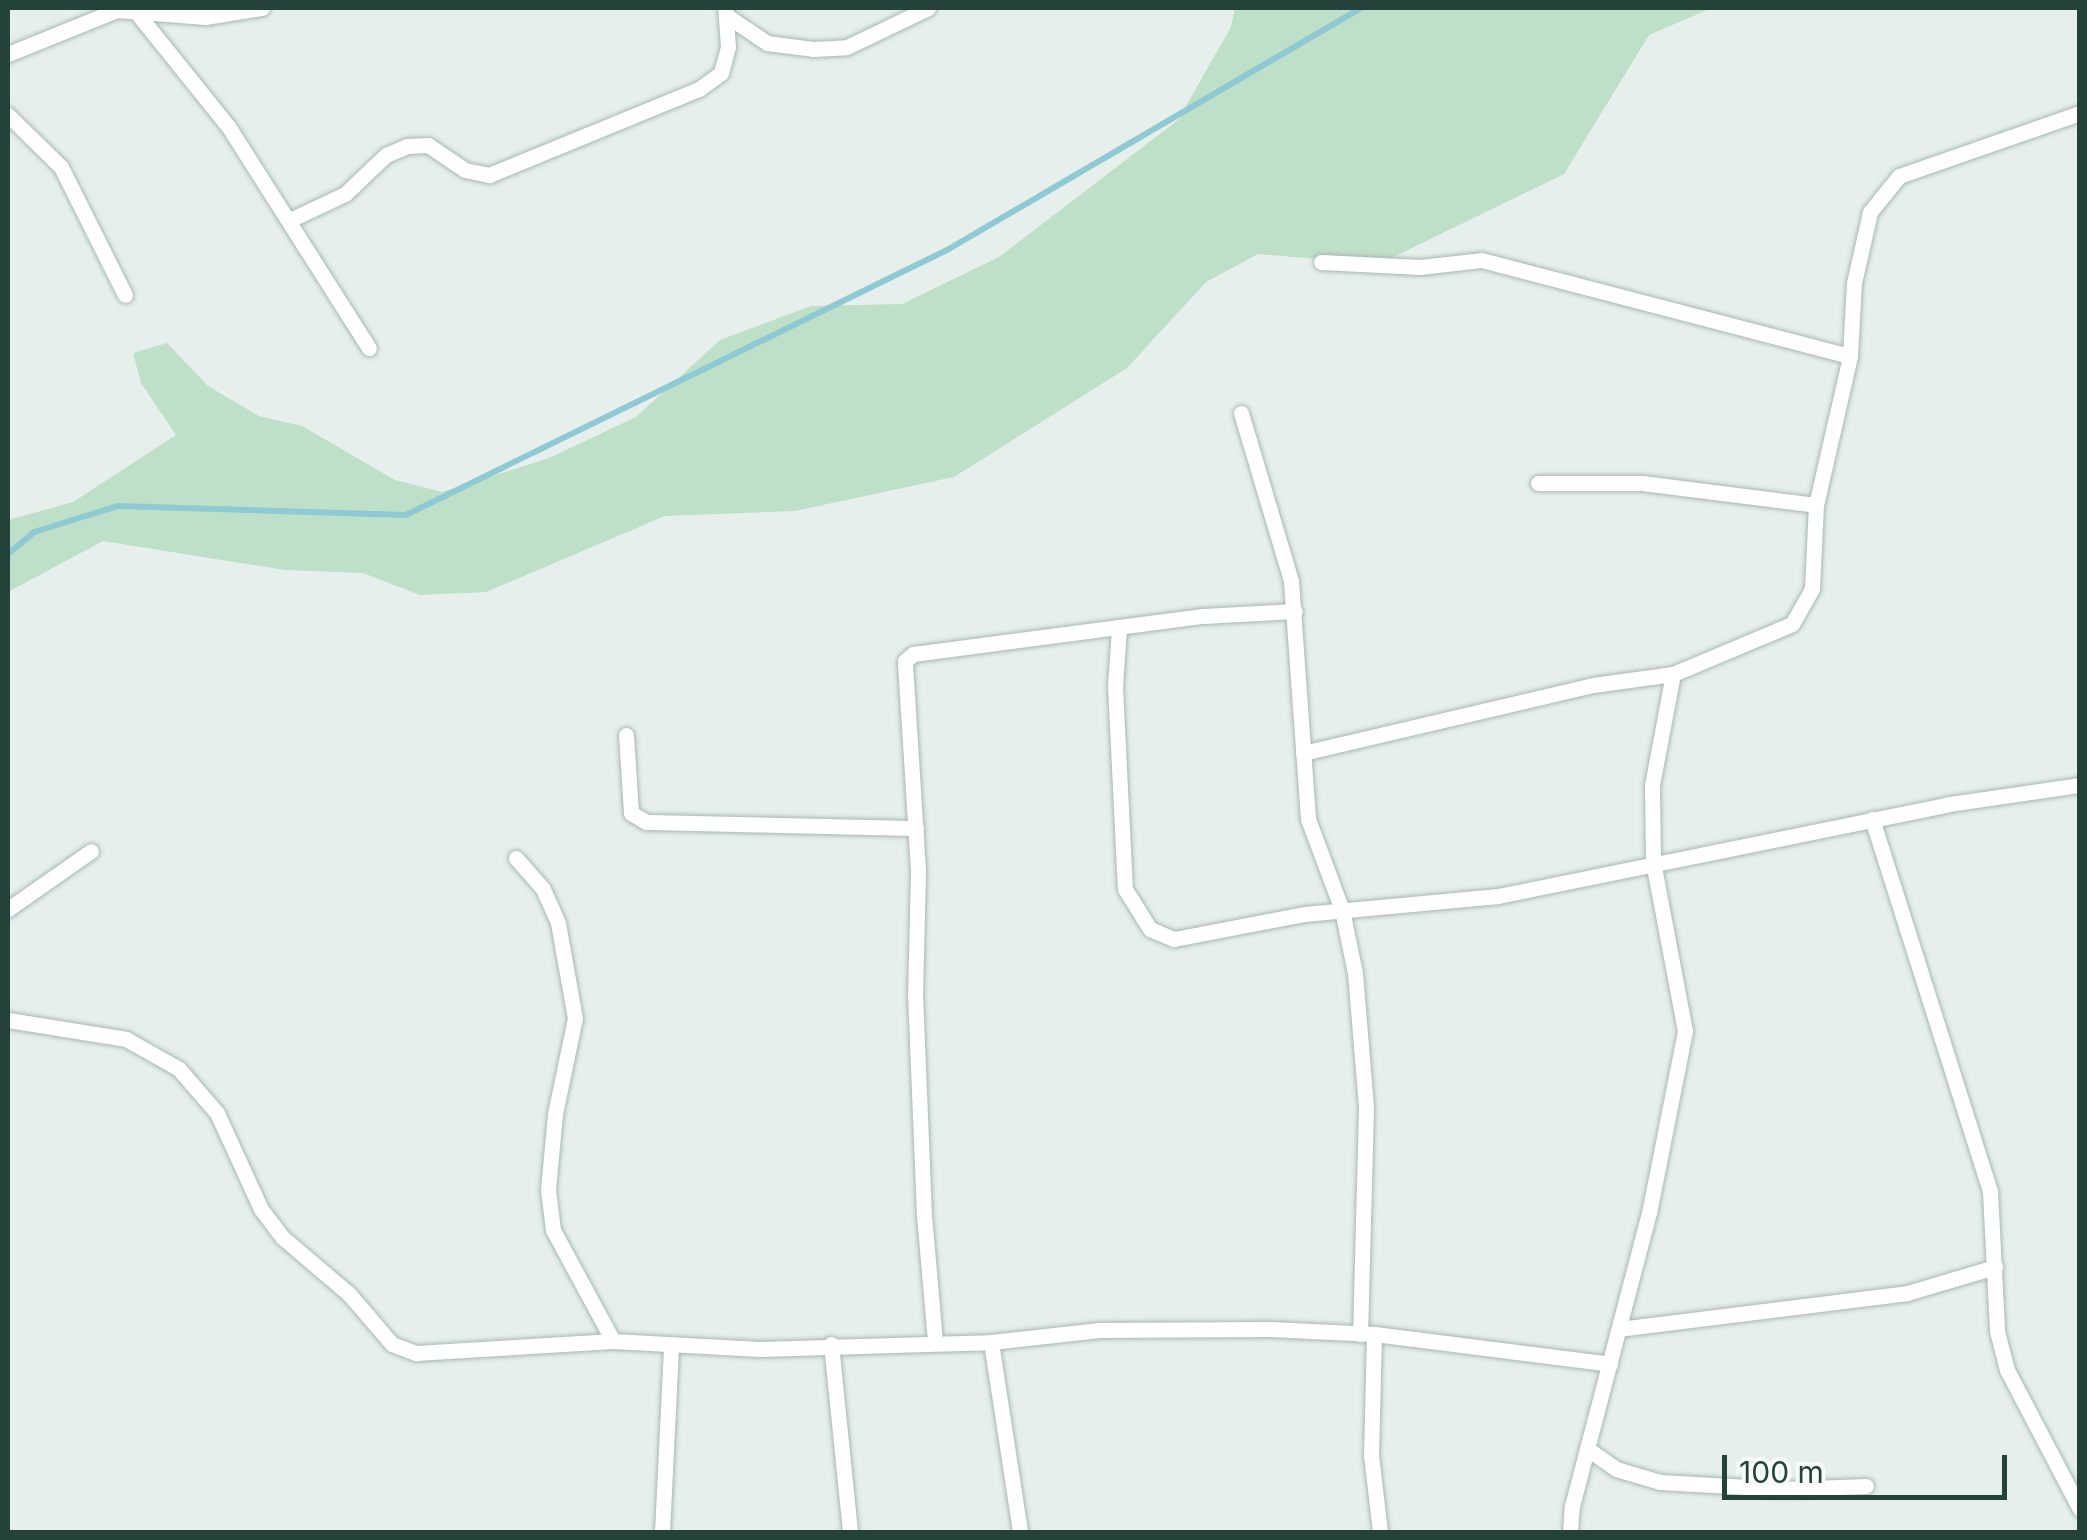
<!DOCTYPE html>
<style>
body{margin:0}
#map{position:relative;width:2087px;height:1540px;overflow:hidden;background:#e6efeb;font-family:Inter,sans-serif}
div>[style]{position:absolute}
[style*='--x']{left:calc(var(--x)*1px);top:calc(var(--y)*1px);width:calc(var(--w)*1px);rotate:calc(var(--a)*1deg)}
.green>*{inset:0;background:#bfe0c8}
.stream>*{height:6px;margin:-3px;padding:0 3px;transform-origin:3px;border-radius:3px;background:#8ec9d4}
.roads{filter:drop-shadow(0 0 2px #a8b8b2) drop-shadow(0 0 2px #a8b8b2)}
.minor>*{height:15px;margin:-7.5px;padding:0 7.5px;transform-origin:7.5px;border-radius:7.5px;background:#fff}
span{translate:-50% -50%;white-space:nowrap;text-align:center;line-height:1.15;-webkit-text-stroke:8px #f7fbf9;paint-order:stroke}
.frame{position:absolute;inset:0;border:10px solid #24423a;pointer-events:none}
.scale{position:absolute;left:1722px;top:1455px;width:285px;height:45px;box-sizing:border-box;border:5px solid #24423a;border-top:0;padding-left:12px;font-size:30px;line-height:35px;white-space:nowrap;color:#24423a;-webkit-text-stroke:8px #f7fbf9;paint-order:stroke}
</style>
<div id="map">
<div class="green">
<i style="clip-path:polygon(1235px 8px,1712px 8px,1649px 35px,1564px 174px,1379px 264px,1258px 254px,1206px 282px,1127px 368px,954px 477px,795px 511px,665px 516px,486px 592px,420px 595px,363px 573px,285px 570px,103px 541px,8px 592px,8px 520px,73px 502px,176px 435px,141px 383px,133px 353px,167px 343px,208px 386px,259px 416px,302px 426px,395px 480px,442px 492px,549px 458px,636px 417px,720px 340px,811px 306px,902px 304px,999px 257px,1178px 120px,1231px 27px)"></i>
</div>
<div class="stream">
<i style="--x:8;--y:554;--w:34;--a:-40"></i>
<i style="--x:34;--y:532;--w:88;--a:-17.2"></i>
<i style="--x:118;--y:506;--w:288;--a:1.8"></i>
<i style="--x:406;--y:515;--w:602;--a:-26.1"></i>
<i style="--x:947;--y:250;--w:480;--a:-30.3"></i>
</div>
<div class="roads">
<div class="minor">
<i style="--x:133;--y:8;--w:151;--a:51.2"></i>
<i style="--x:228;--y:126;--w:263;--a:57.6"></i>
<i style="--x:727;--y:16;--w:48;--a:34"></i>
<i style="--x:767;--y:43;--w:46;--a:7.4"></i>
<i style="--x:813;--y:49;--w:34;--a:-3"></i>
<i style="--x:847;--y:47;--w:90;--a:-25.7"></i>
<i style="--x:8;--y:54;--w:118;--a:-22"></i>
<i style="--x:117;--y:10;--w:88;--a:4.5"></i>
<i style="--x:205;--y:17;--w:58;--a:-9"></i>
<i style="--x:8;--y:115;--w:74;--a:44.5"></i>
<i style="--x:61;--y:167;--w:143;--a:63.4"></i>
<i style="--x:292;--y:219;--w:59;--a:-25.3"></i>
<i style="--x:345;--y:194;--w:57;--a:-43.6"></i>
<i style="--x:386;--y:155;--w:23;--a:-23"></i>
<i style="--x:407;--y:146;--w:21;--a:-3"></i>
<i style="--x:428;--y:145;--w:45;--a:34"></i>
<i style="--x:465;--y:170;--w:25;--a:12"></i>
<i style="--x:489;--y:175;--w:227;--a:-22.3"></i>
<i style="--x:699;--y:89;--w:27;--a:-36"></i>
<i style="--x:721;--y:73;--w:27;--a:-75"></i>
<i style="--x:728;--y:47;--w:39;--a:-94"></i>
<i style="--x:1321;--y:262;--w:99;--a:2.9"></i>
<i style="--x:1420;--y:267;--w:61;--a:-6.5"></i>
<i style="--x:1481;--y:260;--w:381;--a:14.6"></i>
<i style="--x:1241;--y:413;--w:175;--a:73.4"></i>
<i style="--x:1291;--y:581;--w:239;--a:85.9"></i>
<i style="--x:1308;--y:819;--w:97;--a:69.5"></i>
<i style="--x:1342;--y:910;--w:64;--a:78.3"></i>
<i style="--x:1355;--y:973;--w:135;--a:85.3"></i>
<i style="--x:1366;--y:1108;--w:226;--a:91.5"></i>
<i style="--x:1538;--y:483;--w:104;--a:0"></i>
<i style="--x:1642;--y:483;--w:175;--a:7.2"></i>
<i style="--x:1119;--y:628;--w:58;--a:93.9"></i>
<i style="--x:1115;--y:686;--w:203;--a:87.2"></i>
<i style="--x:1125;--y:889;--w:47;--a:58"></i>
<i style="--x:1150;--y:929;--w:26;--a:23"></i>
<i style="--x:1174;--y:939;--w:132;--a:-10.9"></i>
<i style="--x:1304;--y:914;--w:195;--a:-5.3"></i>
<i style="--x:1498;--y:896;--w:460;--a:-11.5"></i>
<i style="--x:1949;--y:804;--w:132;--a:-8.3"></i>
<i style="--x:626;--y:735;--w:78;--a:86.3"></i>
<i style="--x:631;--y:813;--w:17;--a:31"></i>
<i style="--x:646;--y:822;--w:270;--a:1.3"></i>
<i style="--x:1303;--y:753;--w:298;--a:-13.2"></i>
<i style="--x:1593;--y:685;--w:81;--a:-7.8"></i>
<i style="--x:1673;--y:674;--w:129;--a:-22.8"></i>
<i style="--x:1792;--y:624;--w:40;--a:-60.3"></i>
<i style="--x:1812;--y:589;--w:84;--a:-87.3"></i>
<i style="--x:1816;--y:505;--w:153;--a:-77.1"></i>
<i style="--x:1850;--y:356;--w:73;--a:-86.9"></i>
<i style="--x:1854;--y:283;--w:73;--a:-77.3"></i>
<i style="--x:1870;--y:212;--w:46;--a:-51.1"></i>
<i style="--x:1899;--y:176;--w:192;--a:-19.2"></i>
<i style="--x:1872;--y:819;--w:390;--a:72.4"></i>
<i style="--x:1990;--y:1191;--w:140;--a:87.1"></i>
<i style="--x:1997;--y:1331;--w:40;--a:75.6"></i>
<i style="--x:2007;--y:1370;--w:157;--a:62.3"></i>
<i style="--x:516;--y:858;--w:41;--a:48.9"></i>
<i style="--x:543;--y:889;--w:37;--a:66"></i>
<i style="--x:558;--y:923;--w:97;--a:79.9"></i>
<i style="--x:575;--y:1018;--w:98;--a:101.8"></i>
<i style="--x:555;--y:1114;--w:76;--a:95.3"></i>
<i style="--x:548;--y:1190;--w:40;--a:82.9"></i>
<i style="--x:553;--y:1230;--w:126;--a:61.6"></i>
<i style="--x:8;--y:909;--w:101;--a:-34.9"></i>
<i style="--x:8;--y:1020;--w:120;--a:9.1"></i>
<i style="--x:126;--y:1039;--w:61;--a:29.5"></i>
<i style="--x:179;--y:1069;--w:58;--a:49.2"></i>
<i style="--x:217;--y:1113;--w:106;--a:65.4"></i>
<i style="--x:261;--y:1209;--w:35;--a:53"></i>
<i style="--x:282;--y:1237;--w:88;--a:40.4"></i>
<i style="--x:349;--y:1294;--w:66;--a:49.3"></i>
<i style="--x:392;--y:1344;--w:26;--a:21"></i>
<i style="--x:416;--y:1353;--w:197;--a:-3.5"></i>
<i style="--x:613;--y:1341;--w:147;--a:3.1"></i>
<i style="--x:760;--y:1349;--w:231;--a:-1.7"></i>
<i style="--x:991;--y:1342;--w:109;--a:-6.3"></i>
<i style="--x:1099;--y:1330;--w:171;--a:-0.3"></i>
<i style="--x:1270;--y:1329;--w:104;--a:2.8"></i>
<i style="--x:1374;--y:1334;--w:238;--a:7.2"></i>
<i style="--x:1619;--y:1329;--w:290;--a:-7.1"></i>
<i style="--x:1907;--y:1293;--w:92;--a:-16.5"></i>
<i style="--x:1374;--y:1334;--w:121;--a:91.4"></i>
<i style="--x:1371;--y:1455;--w:78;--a:83.3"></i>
<i style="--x:935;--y:1341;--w:125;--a:-95"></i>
<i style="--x:924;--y:1216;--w:220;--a:-92.3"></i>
<i style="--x:915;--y:996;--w:126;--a:-88.6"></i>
<i style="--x:918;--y:870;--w:209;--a:-93.6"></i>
<i style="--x:905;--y:661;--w:11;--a:-41"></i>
<i style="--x:913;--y:654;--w:292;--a:-7.5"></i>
<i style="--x:1203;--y:616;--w:92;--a:-3.1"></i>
<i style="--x:991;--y:1342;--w:192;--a:81.3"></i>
<i style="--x:831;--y:1344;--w:189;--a:84.2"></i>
<i style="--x:1589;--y:1450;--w:33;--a:35"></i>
<i style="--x:1616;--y:1469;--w:46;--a:16.5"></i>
<i style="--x:1660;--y:1482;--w:123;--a:3.3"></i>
<i style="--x:1783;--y:1489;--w:83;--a:-2.1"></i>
<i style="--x:662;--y:1532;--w:185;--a:-87.2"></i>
<i style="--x:1570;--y:1532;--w:26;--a:-86"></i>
<i style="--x:1572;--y:1506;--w:303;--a:-75.3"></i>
<i style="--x:1649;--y:1213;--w:186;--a:-78.8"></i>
<i style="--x:1685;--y:1031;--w:173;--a:-100.7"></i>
<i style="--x:1653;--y:861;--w:76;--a:-90.8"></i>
<i style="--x:1652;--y:785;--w:113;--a:-79.3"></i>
</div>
</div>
<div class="frame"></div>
<div class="scale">100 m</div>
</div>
